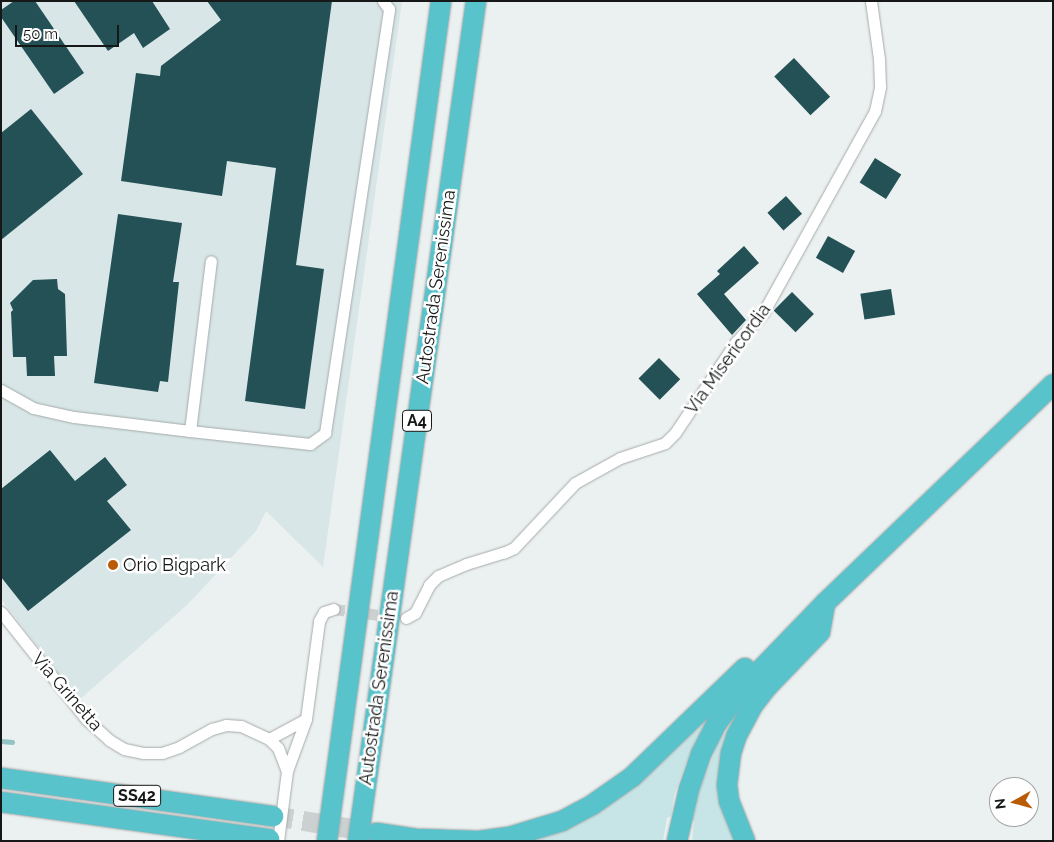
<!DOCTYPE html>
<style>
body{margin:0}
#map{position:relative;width:1054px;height:842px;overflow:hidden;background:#ebf0f0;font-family:Raleway,sans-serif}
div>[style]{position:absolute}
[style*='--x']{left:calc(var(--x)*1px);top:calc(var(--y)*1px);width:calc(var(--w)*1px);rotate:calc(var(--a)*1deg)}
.built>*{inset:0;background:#d8e6e7}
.green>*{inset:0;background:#c7e5e7}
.stream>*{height:4.5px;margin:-2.25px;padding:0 2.25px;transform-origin:2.25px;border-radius:2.25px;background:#93c3c7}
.building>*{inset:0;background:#235155;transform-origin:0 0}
.street-tunnel>*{height:11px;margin-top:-5.5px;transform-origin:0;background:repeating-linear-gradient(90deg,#cbd0d0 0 11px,transparent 0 16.5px)}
.highway-tunnel>*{height:20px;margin-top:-10px;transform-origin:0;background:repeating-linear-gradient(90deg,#cbd0d0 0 20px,transparent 0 30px)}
.roads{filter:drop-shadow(0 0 1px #a5aaaa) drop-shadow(0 0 1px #a5aaaa)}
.street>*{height:11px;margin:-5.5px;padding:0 5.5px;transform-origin:5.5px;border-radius:5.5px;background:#fff}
.highway>*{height:20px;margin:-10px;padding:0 10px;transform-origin:10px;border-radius:10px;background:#59c3cc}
.dots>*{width:14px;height:14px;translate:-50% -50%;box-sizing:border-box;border:2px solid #fff;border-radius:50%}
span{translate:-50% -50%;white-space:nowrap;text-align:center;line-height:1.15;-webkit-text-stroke:5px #fff;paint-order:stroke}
.shield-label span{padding:1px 4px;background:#fff;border:1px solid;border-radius:4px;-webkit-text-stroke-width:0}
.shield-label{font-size:16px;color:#161818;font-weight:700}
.street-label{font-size:18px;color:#161818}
.poi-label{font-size:18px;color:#161818}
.left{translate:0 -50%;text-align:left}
.frame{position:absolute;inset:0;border:2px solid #161818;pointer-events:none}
.north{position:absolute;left:989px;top:777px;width:50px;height:50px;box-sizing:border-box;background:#fff;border:1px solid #a2a3a3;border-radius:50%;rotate:263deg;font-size:14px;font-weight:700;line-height:20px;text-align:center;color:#161818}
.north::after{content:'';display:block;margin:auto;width:18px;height:22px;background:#b85b04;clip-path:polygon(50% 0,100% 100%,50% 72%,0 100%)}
.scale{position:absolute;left:15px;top:25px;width:104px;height:22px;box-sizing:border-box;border:2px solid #161818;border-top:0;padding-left:6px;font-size:15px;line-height:18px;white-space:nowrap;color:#161818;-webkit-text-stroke:4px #fff;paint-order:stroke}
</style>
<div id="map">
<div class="built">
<i style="clip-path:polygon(1px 1px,402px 1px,323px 567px,266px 511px,256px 531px,188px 604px,79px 700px,1px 599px)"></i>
</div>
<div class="green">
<i style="clip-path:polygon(707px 719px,684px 767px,674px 796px,671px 816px,667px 818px,663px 841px,525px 841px,587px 818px,615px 801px)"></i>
<i style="clip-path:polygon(735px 719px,730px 735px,738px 841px,692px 841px,694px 821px,691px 820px,701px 786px,719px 741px)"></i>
</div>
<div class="stream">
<i style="--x:1;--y:741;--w:11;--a:5"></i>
</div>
<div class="building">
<i style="clip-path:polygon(14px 1px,35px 1px,84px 73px,54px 94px,1px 17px,1px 10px)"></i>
<i style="clip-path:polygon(74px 1px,152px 1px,170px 29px,143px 48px,134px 33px,108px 51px)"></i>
<i style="clip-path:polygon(207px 1px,332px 1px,296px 265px,324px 269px,305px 409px,245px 401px,276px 168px,227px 161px,222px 196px,121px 181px,136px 73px,160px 76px,161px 66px,221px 20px)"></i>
<i style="left:794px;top:58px;width:53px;height:27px;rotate:47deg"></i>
<i style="clip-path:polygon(31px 109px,83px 174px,1px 240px,1px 133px)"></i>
<i style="left:875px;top:158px;width:31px;height:29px;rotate:32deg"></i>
<i style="left:786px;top:196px;width:24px;height:25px;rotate:48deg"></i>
<i style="clip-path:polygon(118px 214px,182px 223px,173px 282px,179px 282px,168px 382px,160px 381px,158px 392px,94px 383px)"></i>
<i style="left:828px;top:236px;width:31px;height:25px;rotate:29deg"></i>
<i style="clip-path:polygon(744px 246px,759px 263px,724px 294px,746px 320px,732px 335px,697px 294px,720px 274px,717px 271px)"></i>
<i style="clip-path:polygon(57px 279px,58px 289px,65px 294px,67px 356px,54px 356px,55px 376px,27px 376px,26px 357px,13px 357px,11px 312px,13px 310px,10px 303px,33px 280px)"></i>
<i style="left:891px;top:289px;width:26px;height:31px;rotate:81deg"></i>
<i style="left:792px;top:292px;width:31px;height:26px;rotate:45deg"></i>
<i style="left:659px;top:358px;width:30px;height:29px;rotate:45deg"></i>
<i style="clip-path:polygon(50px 450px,75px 481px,105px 457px,127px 485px,107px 501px,131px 530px,28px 611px,1px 577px,1px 489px)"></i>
</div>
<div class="street-tunnel">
<i style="--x:334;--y:609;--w:61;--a:7.6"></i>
</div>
<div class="highway-tunnel">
<i style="--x:273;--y:816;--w:105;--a:9.3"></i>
</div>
<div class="roads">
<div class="street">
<i style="--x:1;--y:390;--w:37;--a:29"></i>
<i style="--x:33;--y:408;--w:42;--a:12.4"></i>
<i style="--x:74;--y:417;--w:117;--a:6.9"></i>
<i style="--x:190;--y:431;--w:171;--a:-83"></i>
<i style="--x:190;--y:431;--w:121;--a:6.2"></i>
<i style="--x:310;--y:444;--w:19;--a:-36"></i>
<i style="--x:325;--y:433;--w:429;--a:-81.4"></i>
<i style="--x:389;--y:9;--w:10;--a:-127"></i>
<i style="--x:1;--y:612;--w:137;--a:51.5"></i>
<i style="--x:86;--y:719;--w:31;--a:42"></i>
<i style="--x:109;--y:740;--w:17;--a:31"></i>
<i style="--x:124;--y:749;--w:19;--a:12"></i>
<i style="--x:143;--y:753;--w:19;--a:0"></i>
<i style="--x:162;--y:753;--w:18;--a:-19"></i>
<i style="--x:179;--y:747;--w:38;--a:-29"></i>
<i style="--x:212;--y:729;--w:15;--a:-16"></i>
<i style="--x:226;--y:725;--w:15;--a:4"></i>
<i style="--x:241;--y:726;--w:31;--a:25"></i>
<i style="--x:269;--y:739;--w:13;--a:45"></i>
<i style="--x:278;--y:748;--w:25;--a:69"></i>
<i style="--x:287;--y:771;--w:71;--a:97.3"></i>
<i style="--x:406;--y:618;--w:10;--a:-29"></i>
<i style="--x:415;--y:613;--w:31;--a:-63"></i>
<i style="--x:429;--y:585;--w:13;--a:-45"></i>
<i style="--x:438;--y:576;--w:30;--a:-23"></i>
<i style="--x:466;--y:564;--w:39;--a:-17"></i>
<i style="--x:503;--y:553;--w:12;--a:-24"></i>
<i style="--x:514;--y:548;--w:89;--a:-46.8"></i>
<i style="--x:575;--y:483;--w:51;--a:-29.1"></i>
<i style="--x:620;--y:458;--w:47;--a:-18.4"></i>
<i style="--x:665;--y:443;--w:14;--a:-45"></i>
<i style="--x:675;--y:433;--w:110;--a:-56.2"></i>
<i style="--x:736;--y:342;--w:40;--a:-47"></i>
<i style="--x:763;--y:313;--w:231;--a:-61"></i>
<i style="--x:875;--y:111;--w:25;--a:-78"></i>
<i style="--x:880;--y:87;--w:28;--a:-92"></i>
<i style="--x:879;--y:59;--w:59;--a:-97.9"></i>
<i style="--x:306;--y:719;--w:99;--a:-82.4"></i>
<i style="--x:319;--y:621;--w:10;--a:-61"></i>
<i style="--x:324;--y:612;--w:10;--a:-17"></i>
<i style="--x:269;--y:739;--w:42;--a:-28.4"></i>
<i style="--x:306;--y:719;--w:55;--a:110.1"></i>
</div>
<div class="highway">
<i style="--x:1;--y:778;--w:275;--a:8"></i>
<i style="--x:1;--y:802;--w:271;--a:7.9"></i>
<i style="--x:377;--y:833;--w:55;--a:8.4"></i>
<i style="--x:422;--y:839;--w:57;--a:2"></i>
<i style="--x:479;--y:841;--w:30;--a:-8"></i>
<i style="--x:509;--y:837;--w:55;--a:-16.8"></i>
<i style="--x:562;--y:821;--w:34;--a:-28"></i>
<i style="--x:592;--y:805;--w:49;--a:-35"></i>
<i style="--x:632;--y:777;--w:157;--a:-44"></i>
<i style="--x:327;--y:841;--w:848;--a:-82.27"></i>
<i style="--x:358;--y:841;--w:848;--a:-82"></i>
<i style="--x:677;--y:841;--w:53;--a:-77"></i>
<i style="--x:689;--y:789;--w:37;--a:-71"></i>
<i style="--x:701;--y:754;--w:35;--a:-63"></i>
<i style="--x:717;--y:723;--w:41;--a:-54"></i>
<i style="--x:741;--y:690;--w:121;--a:-46"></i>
<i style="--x:825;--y:603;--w:316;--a:-43.8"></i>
<i style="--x:745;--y:841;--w:43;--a:-111.8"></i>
<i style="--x:729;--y:801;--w:16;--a:-97"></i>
<i style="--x:727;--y:785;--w:32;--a:-83"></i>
<i style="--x:731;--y:753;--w:19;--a:-72"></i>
<i style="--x:737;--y:735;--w:34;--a:-62"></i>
<i style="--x:753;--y:705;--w:24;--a:-52"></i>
<i style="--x:768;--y:686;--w:75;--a:-46.1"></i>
<i style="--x:820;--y:632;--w:29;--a:-80"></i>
</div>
</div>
<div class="dots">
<i style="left:113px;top:565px;background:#b85b04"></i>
</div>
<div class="shield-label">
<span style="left:417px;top:421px">A4</span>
<span style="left:137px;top:796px">SS42</span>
</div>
<div class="street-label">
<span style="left:436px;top:287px;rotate:-82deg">Autostrada Serenissima</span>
<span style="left:728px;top:359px;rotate:-54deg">Via Misericordia</span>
<span style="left:379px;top:688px;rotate:-82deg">Autostrada Serenissima</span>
<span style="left:67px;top:692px;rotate:49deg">Via Grinetta</span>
</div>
<div class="poi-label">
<span class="left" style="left:123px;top:565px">Orio Bigpark</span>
</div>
<div class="frame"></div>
<div class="north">N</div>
<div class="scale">50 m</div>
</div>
